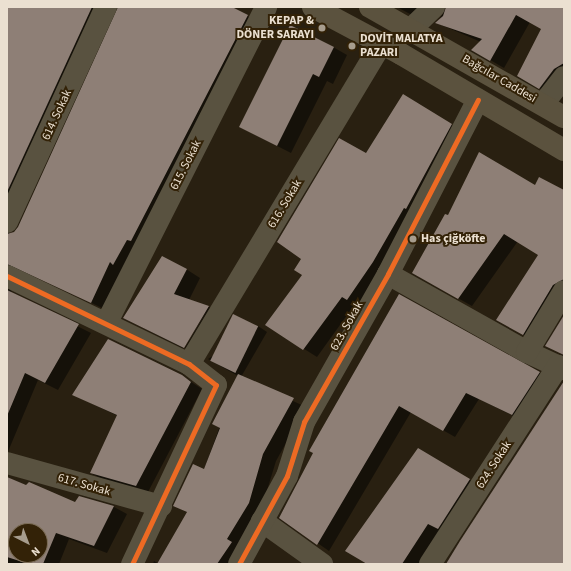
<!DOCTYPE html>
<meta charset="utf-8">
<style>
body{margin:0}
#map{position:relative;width:571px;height:571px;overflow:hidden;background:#292011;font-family:"Source Sans 3",sans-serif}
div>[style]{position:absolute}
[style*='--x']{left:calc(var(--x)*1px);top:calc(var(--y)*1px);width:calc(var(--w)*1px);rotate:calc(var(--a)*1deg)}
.shadow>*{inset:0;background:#0007}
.building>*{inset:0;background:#8e7f76;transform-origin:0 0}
.street>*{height:22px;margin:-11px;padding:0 11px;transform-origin:11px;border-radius:11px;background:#595240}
.secondary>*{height:22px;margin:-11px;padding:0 11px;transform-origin:11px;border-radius:11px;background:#5b523e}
.cycleway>*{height:5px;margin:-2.5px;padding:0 2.5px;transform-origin:2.5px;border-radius:2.5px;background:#ed6a23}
.dots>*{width:11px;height:11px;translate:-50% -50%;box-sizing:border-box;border:2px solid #332207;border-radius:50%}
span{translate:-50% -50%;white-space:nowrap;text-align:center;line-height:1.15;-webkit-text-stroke:4px #332207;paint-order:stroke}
.poi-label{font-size:12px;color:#ebe0d1;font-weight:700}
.right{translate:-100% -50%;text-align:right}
.left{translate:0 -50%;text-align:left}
.street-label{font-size:12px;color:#ebe0d1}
.frame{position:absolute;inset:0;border:8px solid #ebe0d1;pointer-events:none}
.north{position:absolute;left:8px;top:523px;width:40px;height:40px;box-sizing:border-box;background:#332207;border:1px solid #7d6e58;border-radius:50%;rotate:138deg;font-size:11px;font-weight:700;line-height:16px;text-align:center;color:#ebe0d1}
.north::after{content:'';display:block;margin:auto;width:14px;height:18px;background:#a79d8e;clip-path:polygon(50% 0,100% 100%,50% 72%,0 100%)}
</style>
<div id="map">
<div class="shadow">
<i style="clip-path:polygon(7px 7px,110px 7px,8px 224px,9px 234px,14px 233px,19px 228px,118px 12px,118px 7px,230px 7px,260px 23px,104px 309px,26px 271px,19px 270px,7px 285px,13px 294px,91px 333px,58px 390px,38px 380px,7px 454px)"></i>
<i style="clip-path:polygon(397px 7px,438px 7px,423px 21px)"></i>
<i style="clip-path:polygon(447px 7px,564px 7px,564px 83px,553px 96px,519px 76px,542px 29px,530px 22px,504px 68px,473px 50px,481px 42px,437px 23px)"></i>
<i style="clip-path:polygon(333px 47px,347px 55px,333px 84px,327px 81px,291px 153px,240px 127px)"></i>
<i style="clip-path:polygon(403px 96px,464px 132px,361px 307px,355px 304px,317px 357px,266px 325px,303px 274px,366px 154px)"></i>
<i style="clip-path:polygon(535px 186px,564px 191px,564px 297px,536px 342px,497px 320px,539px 255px,518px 241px,472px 306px,413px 273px,448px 217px)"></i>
<i style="clip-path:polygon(186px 269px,200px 278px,189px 300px,209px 307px,222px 315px,198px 355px,185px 348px,209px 308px,183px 348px,124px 318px)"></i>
<i style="clip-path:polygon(399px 296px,551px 379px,524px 421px,479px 399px,455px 437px,411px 412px,329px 551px,280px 517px)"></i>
<i style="clip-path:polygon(258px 326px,267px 332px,241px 377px,306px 407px,276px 461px,261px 510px,235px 564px,153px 564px,154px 561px,159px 564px,188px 513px,174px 505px,204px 470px,238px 376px,208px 359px)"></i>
<i style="clip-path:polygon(182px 376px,202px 389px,148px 492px,102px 479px,91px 473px,118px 416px,74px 395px)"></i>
<i style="clip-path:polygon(432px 457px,483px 488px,421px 564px,369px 564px)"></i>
<i style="clip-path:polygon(evenodd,7px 478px,76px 504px,80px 497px,114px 507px,127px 514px,107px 553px,69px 539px,59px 564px,7px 564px,7px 478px,16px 531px,40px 531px,40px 555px,16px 555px,16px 531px)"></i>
</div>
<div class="building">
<i style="clip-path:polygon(7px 7px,92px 7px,7px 192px)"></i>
<i style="clip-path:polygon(118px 7px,232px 7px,248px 15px,131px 241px,127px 240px,113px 265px,110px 262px,91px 303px,7px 264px,7px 234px,14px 232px,18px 227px)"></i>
<i style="clip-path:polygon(446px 7px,564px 7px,564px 63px,554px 69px,539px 89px,517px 76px,541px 29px,516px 15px,490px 61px,471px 50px,482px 39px,435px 23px,443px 16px)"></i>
<i style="clip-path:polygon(290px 25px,334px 47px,319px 77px,313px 74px,277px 146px,239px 127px)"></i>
<i style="clip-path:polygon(403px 94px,452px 124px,406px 209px,404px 208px,373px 262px,347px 300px,342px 297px,303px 350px,265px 325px,302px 275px,294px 270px,301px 259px,277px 242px,339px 138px,366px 153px)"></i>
<i style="clip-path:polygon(479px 152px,535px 185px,539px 177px,564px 190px,564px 279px,553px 285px,523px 335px,496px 320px,538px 255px,504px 234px,458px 299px,412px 273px,445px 214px,448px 215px)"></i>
<i style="clip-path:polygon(162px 256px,187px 269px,174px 294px,209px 306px,184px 348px,123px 318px)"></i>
<i style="clip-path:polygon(7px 290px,79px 324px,45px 383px,25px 373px,7px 416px)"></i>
<i style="clip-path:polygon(399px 294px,540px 372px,512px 415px,466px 393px,443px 431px,399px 406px,317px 545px,279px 518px,313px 453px,309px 451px)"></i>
<i style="left:233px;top:314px;width:28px;height:52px;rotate:26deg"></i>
<i style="clip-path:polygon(564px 315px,564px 355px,545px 346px)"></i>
<i style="clip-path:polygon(108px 339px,182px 375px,191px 382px,136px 486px,90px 473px,117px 415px,72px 395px)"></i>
<i style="clip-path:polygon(238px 374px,294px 398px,263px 454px,249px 503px,227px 539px,232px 542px,217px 564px,157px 564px,187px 512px,173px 506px,193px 464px,204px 469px,220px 428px,212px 424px)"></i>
<i style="clip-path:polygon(564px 381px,564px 564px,446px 564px,460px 541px)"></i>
<i style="clip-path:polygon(418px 448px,470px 479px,438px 529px,428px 524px,402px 564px,367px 564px,345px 551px)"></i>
<i style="clip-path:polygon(evenodd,7px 477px,26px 485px,29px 482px,75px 502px,79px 496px,114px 506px,94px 546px,56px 533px,43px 564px,29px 564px,7px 557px,7px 477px,16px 531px,40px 531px,40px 555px,16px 555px,16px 531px)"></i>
</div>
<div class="street">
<i style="--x:411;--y:29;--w:32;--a:-44"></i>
<i style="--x:543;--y:104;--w:34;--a:-52"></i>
<i style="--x:7;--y:222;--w:237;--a:-65.3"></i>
<i style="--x:388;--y:274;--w:159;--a:29.3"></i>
<i style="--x:527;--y:352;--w:41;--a:24.7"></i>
<i style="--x:7;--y:276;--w:202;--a:25.8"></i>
<i style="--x:189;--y:364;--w:34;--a:38"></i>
<i style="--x:216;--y:385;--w:198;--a:115.1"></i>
<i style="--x:107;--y:322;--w:353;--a:-63.2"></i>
<i style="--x:527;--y:352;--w:71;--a:-58.8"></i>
<i style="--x:189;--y:364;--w:373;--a:-59"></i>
<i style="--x:7;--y:463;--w:160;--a:15.6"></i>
<i style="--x:262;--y:521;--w:74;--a:35.6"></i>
<i style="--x:239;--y:564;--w:100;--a:-61.4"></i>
<i style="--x:287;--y:476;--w:57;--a:-72.5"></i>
<i style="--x:304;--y:422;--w:170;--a:-60.4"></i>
<i style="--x:388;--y:274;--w:196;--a:-62.7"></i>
<i style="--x:430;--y:564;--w:236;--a:-57.1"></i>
</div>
<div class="secondary">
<i style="--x:313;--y:7;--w:100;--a:28.1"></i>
<i style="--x:401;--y:54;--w:189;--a:30.5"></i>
<i style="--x:370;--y:7;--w:223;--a:29.6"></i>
</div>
<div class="cycleway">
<i style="--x:7;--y:276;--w:202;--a:25.8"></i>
<i style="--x:189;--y:364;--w:34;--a:38"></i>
<i style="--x:216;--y:385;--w:198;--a:115.1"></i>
<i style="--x:239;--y:564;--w:100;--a:-61.4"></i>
<i style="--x:287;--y:476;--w:57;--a:-72.5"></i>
<i style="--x:304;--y:422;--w:170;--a:-60.4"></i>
<i style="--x:388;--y:274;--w:196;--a:-62.7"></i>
</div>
<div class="dots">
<i style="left:322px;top:28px;background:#a79d8e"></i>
<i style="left:352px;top:46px;background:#a79d8e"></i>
<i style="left:413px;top:239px;background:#a79d8e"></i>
</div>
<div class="poi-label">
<span class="right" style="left:314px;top:28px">KEPAP &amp;<br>DÖNER SARAYI</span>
<span class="left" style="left:360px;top:46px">DOVİT MALATYA<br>PAZARI</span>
<span class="left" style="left:421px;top:239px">Has çiğköfte</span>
</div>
<div class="street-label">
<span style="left:499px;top:79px;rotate:30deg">Bağcılar Caddesi</span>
<span style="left:57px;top:115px;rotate:-65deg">614. Sokak</span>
<span style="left:186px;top:165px;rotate:-63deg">615. Sokak</span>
<span style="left:285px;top:204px;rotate:-59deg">616. Sokak</span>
<span style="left:347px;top:326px;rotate:-61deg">623. Sokak</span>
<span style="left:494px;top:465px;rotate:-57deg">624. Sokak</span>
<span style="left:84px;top:485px;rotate:16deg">617. Sokak</span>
</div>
<div class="frame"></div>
<div class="north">N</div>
</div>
